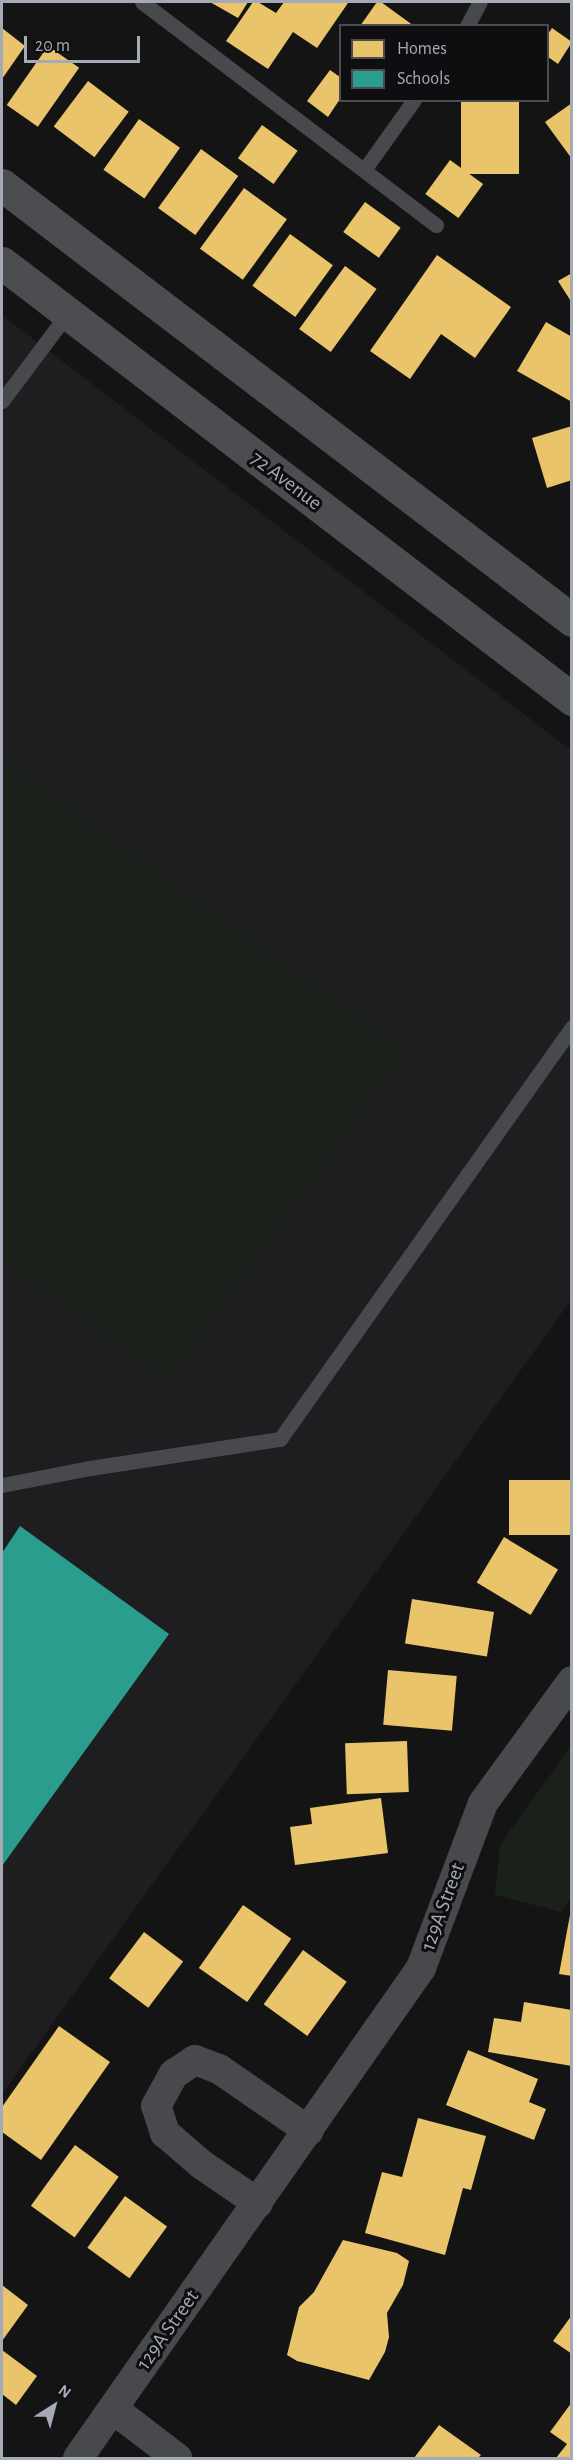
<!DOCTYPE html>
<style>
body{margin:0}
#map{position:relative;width:573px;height:2460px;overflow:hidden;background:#141414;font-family:"Alegreya Sans",sans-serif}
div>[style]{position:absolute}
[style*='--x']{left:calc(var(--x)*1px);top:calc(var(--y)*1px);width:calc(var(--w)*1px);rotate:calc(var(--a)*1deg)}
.built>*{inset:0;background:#1e1e20}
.green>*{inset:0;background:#1a211b}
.homes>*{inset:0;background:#e9c46a;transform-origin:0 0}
.schools>*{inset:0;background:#2a9d8f}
.lane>*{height:15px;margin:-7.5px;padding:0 7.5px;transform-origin:7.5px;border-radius:7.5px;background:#48494d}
.street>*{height:30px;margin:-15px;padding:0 15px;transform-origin:15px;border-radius:15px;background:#48494d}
.secondary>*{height:33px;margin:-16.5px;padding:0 16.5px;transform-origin:16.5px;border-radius:16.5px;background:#4c4d51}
span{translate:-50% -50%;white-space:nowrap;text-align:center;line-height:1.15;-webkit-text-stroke:6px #0e0e10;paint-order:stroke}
.street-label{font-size:21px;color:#a4aab6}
.frame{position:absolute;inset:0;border:3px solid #a4aab6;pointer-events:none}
.legend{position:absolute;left:339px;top:24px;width:210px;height:78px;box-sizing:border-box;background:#0e0e10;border:2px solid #4a4c52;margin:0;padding:8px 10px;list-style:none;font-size:18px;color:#a4aab6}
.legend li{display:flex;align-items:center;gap:12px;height:30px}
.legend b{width:30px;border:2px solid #4a4c52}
.north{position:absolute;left:24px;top:2376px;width:60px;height:60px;-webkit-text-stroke:4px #0e0e10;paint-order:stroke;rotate:36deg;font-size:16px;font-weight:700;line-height:24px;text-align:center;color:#a4aab6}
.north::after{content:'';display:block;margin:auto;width:21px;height:27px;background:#a4aab6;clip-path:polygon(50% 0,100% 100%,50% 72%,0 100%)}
.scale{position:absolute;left:24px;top:36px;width:116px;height:27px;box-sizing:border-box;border:3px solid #a4aab6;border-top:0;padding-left:8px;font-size:18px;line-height:21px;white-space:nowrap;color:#a4aab6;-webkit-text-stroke:4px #0e0e10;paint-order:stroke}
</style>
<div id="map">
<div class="built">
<i style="clip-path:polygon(2px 315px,572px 751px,571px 1300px,2px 2094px)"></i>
</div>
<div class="green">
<i style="clip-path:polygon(2px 759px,406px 1051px,168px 1381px,2px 1260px)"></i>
<i style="clip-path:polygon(571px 1746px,571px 1897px,561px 1912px,495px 1895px,500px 1845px)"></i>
</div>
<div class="homes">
<i style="clip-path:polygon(210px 2px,248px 2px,238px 18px)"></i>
<i style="clip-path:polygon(253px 2px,258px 2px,276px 13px,284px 2px,348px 3px,317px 48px,293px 32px,268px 69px,226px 41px)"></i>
<i style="clip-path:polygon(377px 2px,381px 2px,414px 26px,360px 26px)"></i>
<i style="clip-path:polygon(2px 28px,25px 46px,2px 79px)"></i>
<i style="clip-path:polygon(552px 28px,572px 42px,558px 64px,548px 57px,548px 34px)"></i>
<i style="left:48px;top:46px;width:38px;height:72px;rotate:35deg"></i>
<i style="clip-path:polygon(330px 70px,340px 77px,340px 99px,328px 117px,307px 101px)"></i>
<i style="left:88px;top:81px;width:51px;height:57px;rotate:37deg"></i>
<i style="left:461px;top:100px;width:58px;height:74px"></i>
<i style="clip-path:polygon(572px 103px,572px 159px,545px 122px)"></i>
<i style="left:139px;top:119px;width:50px;height:62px;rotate:35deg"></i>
<i style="left:262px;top:125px;width:44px;height:41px;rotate:36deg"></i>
<i style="left:201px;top:149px;width:46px;height:73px;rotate:36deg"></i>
<i style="left:450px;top:160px;width:41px;height:42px;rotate:36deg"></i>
<i style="left:244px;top:188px;width:53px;height:75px;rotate:36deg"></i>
<i style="left:365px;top:202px;width:44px;height:37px;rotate:36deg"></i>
<i style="left:290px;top:234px;width:53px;height:64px;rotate:36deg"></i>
<i style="clip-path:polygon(437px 255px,511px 307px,475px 358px,441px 334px,410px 379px,370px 351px)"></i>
<i style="left:345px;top:266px;width:39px;height:78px;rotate:36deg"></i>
<i style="clip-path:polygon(572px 273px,572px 303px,558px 281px)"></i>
<i style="clip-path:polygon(546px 322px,572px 337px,572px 402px,517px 371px)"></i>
<i style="clip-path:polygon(572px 426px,572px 480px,547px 488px,532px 438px)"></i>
<i style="left:572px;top:1480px;width:55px;height:63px;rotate:90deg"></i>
<i style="left:504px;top:1537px;width:63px;height:53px;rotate:31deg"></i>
<i style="left:412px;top:1599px;width:83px;height:45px;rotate:9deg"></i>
<i style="left:388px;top:1670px;width:69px;height:55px;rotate:5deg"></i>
<i style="left:407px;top:1741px;width:51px;height:62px;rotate:88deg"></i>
<i style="clip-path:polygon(381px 1798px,388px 1853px,295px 1865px,290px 1827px,312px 1824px,310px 1808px)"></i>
<i style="left:243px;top:1905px;width:59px;height:77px;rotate:35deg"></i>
<i style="clip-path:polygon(570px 1915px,572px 1916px,572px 1976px,559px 1974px)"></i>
<i style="left:144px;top:1932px;width:49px;height:58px;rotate:37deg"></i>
<i style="left:303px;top:1950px;width:54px;height:67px;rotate:36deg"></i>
<i style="clip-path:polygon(524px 2002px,572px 2010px,572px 2066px,488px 2052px,494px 2018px,521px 2022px)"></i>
<i style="clip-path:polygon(59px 2026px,110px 2062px,41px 2160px,2px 2132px,2px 2107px)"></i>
<i style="clip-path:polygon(468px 2050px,538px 2079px,529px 2102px,546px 2109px,534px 2140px,446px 2105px)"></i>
<i style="clip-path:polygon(418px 2118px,486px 2136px,471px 2190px,463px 2188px,445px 2255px,365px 2233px,382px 2172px,402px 2177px)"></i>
<i style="left:75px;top:2145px;width:54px;height:75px;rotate:36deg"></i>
<i style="left:125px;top:2196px;width:52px;height:64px;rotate:36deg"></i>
<i style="clip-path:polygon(343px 2240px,397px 2253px,409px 2261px,403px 2285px,387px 2313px,389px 2337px,385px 2352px,369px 2380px,297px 2361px,287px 2355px,299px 2307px,314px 2292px)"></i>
<i style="clip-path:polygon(2px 2285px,28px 2305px,2px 2341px)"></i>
<i style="clip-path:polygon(572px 2315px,572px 2354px,553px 2341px)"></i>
<i style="clip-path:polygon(2px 2350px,37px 2376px,16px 2405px,2px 2394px)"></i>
<i style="clip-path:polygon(572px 2402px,572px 2458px,556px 2458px,567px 2444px,550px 2432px)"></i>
<i style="clip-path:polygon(439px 2425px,481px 2455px,478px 2458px,414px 2458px)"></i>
</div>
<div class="schools">
<i style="clip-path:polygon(20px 1526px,169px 1634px,2px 1866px,2px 1553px)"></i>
</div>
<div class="lane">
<i style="--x:142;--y:2;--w:369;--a:37.2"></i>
<i style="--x:467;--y:26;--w:27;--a:-62"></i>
<i style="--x:364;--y:170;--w:86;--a:-54.5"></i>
<i style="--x:2;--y:401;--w:109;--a:-53.2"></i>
<i style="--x:2;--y:1485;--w:90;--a:-10.9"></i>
<i style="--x:90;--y:1468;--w:192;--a:-8.7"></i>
<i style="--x:280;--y:1439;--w:505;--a:-54.67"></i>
</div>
<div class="street">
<i style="--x:258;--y:2203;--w:69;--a:-145.6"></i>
<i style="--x:201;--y:2164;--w:48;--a:-139.3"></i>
<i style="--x:165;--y:2133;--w:28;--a:-108"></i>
<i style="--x:156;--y:2106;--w:37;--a:-61"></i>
<i style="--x:174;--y:2074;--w:25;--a:-34"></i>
<i style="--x:195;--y:2060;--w:26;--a:21"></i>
<i style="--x:219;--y:2069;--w:109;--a:34.6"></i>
<i style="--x:113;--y:2409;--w:81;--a:37.4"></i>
<i style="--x:78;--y:2458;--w:598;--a:-55.01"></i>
<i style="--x:421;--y:1968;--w:176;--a:-69.4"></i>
<i style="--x:483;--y:1803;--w:151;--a:-53.9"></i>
</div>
<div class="secondary">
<i style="--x:2;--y:185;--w:717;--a:37.35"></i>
<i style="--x:2;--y:263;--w:718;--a:37.41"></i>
</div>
<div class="street-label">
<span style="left:286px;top:481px;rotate:37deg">72 Avenue</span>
<span style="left:443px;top:1907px;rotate:-70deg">129A Street</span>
<span style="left:168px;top:2330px;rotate:-55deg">129A Street</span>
</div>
<div class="frame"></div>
<ul class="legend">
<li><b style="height:16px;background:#e9c46a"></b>Homes</li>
<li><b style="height:16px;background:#2a9d8f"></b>Schools</li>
</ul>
<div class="north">N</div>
<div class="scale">20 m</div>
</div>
